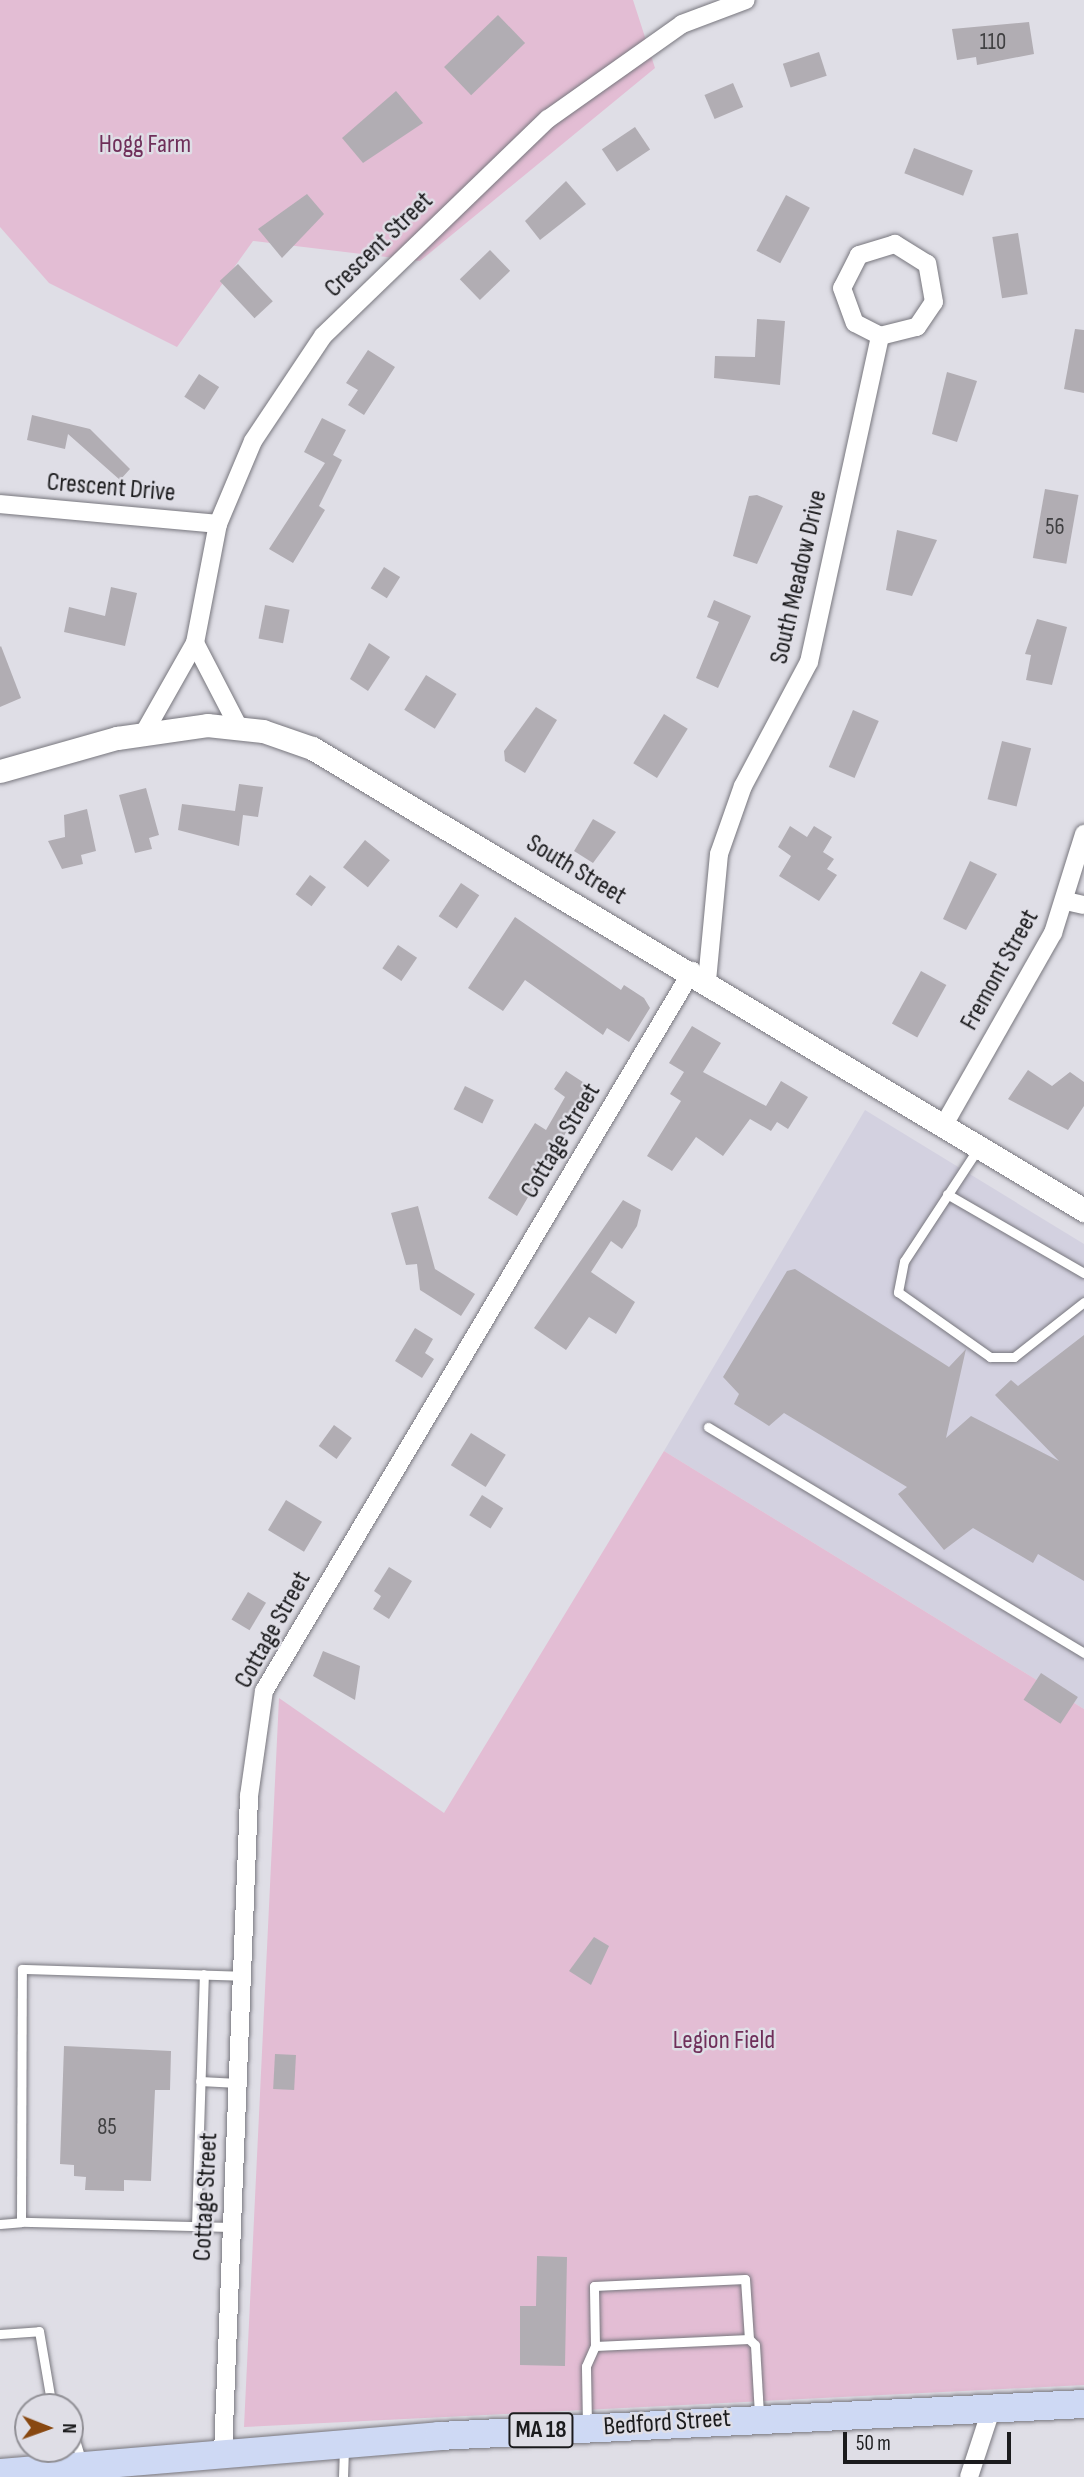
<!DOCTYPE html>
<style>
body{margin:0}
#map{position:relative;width:1084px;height:2477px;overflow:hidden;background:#dfdee6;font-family:"Sofia Sans Condensed",sans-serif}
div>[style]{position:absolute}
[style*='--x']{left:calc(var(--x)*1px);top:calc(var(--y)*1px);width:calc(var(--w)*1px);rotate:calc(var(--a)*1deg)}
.built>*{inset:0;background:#d3d1e0}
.green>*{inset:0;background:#e3bdd4}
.building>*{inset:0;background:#b1adb3;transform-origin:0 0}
.roads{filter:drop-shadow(0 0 2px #78777e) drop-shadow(0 0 2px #78777e)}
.service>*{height:9px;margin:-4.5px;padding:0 4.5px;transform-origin:4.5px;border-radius:4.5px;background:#fff}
.minor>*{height:18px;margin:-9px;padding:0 9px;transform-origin:9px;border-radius:9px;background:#fff}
.tertiary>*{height:23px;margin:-11.5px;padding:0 11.5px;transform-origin:11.5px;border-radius:11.5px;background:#fff}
.primary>*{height:28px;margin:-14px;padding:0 14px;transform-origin:14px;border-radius:14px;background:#ced9f4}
span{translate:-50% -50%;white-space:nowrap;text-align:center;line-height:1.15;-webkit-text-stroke:5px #dfdee6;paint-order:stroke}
.number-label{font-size:23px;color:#404042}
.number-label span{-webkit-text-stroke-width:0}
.shield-label span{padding:2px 5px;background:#dfdee6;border:2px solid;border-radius:5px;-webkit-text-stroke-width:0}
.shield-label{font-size:24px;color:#1b1b1d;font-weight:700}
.park-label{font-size:26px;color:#6f2f5a}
.street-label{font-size:26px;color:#1b1b1d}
.north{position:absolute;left:14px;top:2393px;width:70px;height:70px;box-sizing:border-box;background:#dfdee6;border:2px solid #919096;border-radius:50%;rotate:91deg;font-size:19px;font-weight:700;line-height:28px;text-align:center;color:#1b1b1d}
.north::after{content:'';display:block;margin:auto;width:24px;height:32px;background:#884811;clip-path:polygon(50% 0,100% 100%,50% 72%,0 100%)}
.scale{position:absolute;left:843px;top:2432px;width:168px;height:32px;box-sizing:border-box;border:4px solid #1b1b1d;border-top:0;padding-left:9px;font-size:21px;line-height:24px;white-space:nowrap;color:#1b1b1d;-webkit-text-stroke:5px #dfdee6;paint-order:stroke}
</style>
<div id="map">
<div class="built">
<i style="clip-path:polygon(865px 1110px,1084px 1244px,1084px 1709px,664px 1451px)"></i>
</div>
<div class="green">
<i style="clip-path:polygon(0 0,633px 0,655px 68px,420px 261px,253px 241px,177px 347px,49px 283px,0 227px)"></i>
<i style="clip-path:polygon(664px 1451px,1084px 1709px,1084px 2385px,244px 2427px,279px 1698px,444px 1813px)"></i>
</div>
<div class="building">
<i style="left:498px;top:15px;width:39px;height:75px;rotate:46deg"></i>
<i style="clip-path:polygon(1029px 22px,1034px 54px,977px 65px,976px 57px,957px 60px,952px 29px)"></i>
<i style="left:819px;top:52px;width:25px;height:38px;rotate:72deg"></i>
<i style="left:733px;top:83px;width:26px;height:31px;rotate:67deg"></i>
<i style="clip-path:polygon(396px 91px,423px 123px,363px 163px,342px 138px)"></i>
<i style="left:635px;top:127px;width:27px;height:40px;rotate:56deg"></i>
<i style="left:914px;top:148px;width:63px;height:27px;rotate:21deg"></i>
<i style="clip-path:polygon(566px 181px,586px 204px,540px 240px,525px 221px)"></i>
<i style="clip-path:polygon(307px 194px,324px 214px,282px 258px,258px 229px)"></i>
<i style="left:786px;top:195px;width:27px;height:63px;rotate:28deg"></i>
<i style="left:1018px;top:233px;width:62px;height:26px;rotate:81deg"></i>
<i style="left:490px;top:250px;width:29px;height:42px;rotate:46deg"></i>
<i style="left:238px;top:264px;width:51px;height:25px;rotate:47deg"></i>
<i style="clip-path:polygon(757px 319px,785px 321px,780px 385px,714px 378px,715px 356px,755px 357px)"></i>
<i style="clip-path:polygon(1075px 329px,1084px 330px,1084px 393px,1064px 389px)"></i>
<i style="clip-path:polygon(368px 350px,395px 367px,364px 415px,348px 405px,358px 390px,346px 383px)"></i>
<i style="clip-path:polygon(947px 372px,977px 381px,957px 442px,932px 434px)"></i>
<i style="left:199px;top:374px;width:24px;height:27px;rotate:33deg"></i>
<i style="clip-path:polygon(32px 415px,90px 429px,130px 469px,120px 480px,68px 434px,65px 449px,27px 440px)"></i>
<i style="clip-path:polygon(322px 418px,346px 430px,333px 455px,342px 460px,319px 506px,325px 510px,293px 563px,269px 549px,325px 463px,304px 452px)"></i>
<i style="left:1045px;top:489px;width:34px;height:70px;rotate:10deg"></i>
<i style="clip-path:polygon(757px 495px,783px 506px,757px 564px,733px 556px,749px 496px)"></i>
<i style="clip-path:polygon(897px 530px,937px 540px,912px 596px,886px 590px)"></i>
<i style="left:384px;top:567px;width:19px;height:25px;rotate:32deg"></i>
<i style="clip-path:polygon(111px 587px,137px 593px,125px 646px,64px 632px,69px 607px,105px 616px)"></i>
<i style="clip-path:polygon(714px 600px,751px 616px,718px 688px,696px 678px,719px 622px,707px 617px)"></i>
<i style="left:265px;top:605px;width:25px;height:34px;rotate:11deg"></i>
<i style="clip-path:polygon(1037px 619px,1067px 627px,1052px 685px,1026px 680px,1031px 655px,1025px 654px)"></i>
<i style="clip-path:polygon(369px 643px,390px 657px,368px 691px,350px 679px)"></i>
<i style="clip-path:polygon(1px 646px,21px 698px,0 707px,0 647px)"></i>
<i style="left:426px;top:675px;width:36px;height:41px;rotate:32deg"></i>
<i style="clip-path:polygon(536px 707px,557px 720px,525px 773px,505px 761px,504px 751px)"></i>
<i style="left:853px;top:710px;width:28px;height:62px;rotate:23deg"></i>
<i style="left:664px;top:714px;width:28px;height:58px;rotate:32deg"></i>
<i style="left:1002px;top:741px;width:30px;height:60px;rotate:14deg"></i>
<i style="clip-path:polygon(239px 784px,263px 787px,258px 817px,243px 815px,239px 846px,178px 830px,182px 804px,235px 811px)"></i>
<i style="clip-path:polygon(146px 788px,159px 835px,149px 838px,152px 849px,135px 853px,119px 795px)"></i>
<i style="clip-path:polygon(87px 809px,96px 851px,81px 855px,83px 864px,62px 869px,48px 841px,65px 837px,64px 815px)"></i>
<i style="clip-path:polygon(593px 819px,616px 832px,593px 863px,574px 851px)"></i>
<i style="clip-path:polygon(790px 826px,807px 837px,814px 826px,832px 837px,823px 852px,834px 859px,827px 869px,837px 875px,819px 901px,779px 876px,791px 856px,778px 847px)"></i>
<i style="left:365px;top:840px;width:32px;height:35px;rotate:39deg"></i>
<i style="clip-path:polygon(970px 861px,997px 874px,966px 930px,943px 919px)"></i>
<i style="left:310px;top:875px;width:20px;height:24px;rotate:37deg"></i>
<i style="left:461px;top:883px;width:22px;height:40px;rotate:34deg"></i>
<i style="clip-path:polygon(515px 917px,621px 990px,624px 985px,644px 998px,650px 1008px,629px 1042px,607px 1028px,603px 1035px,525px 980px,503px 1011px,468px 988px)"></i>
<i style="left:398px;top:945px;width:23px;height:28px;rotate:34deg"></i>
<i style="left:921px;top:971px;width:29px;height:60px;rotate:29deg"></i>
<i style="clip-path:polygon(692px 1026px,721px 1043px,703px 1072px,766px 1106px,781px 1081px,808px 1097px,788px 1129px,777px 1122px,771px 1131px,750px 1119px,723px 1156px,696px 1137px,672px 1171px,647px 1156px,681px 1101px,670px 1094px,684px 1072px,669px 1063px)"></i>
<i style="clip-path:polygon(1028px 1070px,1052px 1086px,1070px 1072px,1084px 1082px,1084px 1106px,1068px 1130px,1008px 1099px)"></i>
<i style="clip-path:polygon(566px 1071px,592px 1088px,517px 1216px,488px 1198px,535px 1123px,546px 1130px,565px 1097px,554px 1089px)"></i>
<i style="left:465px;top:1086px;width:32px;height:26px;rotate:26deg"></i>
<i style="clip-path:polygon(623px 1200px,641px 1210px,637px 1226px,622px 1249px,611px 1241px,591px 1272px,635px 1302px,616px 1334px,589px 1317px,566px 1350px,534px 1328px)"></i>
<i style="clip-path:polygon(418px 1206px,435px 1269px,475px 1294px,461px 1316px,420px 1290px,417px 1264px,406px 1265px,391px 1213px)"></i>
<i style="clip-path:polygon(795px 1269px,949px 1367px,966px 1349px,946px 1438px,971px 1416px,1059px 1461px,995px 1395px,1011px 1380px,1018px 1386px,1084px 1335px,1084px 1581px,1038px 1554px,1033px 1563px,973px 1528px,944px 1550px,898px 1494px,907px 1487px,784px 1413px,769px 1426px,734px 1404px,739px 1394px,723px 1377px,787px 1271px)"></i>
<i style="clip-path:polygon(415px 1328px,433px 1339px,425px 1353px,434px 1359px,422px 1378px,395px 1361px)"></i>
<i style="left:334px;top:1425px;width:22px;height:26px;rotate:36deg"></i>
<i style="left:471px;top:1433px;width:41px;height:38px;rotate:32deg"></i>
<i style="left:482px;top:1495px;width:25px;height:24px;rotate:32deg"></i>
<i style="left:286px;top:1500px;width:42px;height:35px;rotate:31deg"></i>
<i style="clip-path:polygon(389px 1567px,412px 1581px,389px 1619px,373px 1609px,381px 1596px,374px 1591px)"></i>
<i style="left:248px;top:1592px;width:21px;height:32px;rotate:31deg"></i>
<i style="clip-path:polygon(323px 1651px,360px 1666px,355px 1700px,313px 1676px)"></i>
<i style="left:1041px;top:1673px;width:44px;height:32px;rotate:33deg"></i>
<i style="clip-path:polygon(594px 1937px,609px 1946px,591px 1985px,569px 1971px)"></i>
<i style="clip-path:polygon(64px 2046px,171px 2051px,170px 2090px,155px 2090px,151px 2181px,124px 2180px,124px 2191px,85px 2190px,86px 2177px,74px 2176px,74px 2165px,60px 2164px)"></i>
<i style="left:275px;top:2054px;width:21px;height:35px;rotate:3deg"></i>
<i style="clip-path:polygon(537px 2256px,567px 2257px,565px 2366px,520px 2365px,520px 2306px,536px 2306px)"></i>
</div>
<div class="roads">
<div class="service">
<i style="--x:979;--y:1147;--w:136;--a:123.3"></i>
<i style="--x:904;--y:1261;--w:32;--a:101"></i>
<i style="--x:898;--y:1292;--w:113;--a:35.2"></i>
<i style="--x:990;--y:1357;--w:24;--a:0"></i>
<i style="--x:1014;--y:1357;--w:89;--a:-38.2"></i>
<i style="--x:947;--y:1194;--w:158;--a:30"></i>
<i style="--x:708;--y:1427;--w:439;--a:31"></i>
<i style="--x:200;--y:2081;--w:38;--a:3"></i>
<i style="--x:0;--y:2224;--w:21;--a:-5"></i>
<i style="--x:196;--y:2226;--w:252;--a:-88.2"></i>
<i style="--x:231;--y:2227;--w:210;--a:-178.6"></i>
<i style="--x:21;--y:2222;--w:253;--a:-89.8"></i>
<i style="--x:22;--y:1969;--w:222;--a:1.8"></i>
<i style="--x:0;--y:2334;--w:39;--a:-4"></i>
<i style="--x:39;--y:2331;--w:77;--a:80.3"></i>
<i style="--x:595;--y:2346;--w:60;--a:-91"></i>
<i style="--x:594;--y:2286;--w:151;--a:-2.7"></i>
<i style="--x:745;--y:2279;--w:60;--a:86.2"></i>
<i style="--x:70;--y:2423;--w:42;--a:73.3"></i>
<i style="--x:587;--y:2426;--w:60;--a:-91"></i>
<i style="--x:586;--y:2366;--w:22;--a:-66"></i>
<i style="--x:595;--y:2346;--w:154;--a:-2.6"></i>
<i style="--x:749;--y:2339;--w:8;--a:45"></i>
<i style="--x:755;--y:2345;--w:70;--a:86.7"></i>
<i style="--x:343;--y:2477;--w:30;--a:-88"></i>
</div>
<div class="minor">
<i style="--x:0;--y:504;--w:219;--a:5.2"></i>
<i style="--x:195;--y:643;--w:93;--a:62.6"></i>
<i style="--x:144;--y:733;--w:103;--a:-60.5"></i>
<i style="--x:195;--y:643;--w:121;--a:-79.1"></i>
<i style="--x:218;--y:524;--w:90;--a:-67.1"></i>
<i style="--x:253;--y:441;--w:126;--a:-56.3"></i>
<i style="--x:323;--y:336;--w:313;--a:-44"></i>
<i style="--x:548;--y:119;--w:164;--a:-35.3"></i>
<i style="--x:682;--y:24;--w:68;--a:-20.6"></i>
<i style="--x:1066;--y:901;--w:18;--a:13"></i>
<i style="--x:707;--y:981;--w:128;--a:-84.6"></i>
<i style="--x:719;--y:854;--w:72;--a:-70.6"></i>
<i style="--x:743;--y:786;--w:140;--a:-62"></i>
<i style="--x:809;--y:662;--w:334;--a:-77.7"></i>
<i style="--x:880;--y:336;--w:38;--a:-14"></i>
<i style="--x:917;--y:327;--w:30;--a:-56"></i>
<i style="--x:934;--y:302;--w:39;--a:-100"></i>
<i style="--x:927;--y:264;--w:38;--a:-148"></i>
<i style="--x:895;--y:244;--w:38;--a:163"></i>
<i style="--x:859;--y:255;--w:37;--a:117"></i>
<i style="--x:842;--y:288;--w:37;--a:70"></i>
<i style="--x:855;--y:323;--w:28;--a:27"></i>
<i style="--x:945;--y:1123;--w:219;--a:-60.4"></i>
<i style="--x:1053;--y:933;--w:104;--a:-72.6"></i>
<i style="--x:223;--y:2453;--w:658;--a:-87.73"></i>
<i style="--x:249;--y:1796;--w:106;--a:-81.9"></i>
<i style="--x:264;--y:1691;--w:838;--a:-59.27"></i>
<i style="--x:969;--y:2477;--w:74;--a:-71.8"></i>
</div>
<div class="tertiary">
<i style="--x:0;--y:771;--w:122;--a:-15.8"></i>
<i style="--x:117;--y:738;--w:91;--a:-8.2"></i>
<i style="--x:207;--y:725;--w:56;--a:6.1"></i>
<i style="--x:263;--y:731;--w:52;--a:19.1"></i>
<i style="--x:312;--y:748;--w:900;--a:30.9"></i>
</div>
<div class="primary">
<i style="--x:0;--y:2473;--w:441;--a:-4.8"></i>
<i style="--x:439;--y:2436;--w:646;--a:-2.84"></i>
</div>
</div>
<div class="number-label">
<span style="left:993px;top:42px">110</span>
<span style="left:1055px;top:527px">56</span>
<span style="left:107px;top:2127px">85</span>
</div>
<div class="shield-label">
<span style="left:541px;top:2430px">MA 18</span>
</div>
<div class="park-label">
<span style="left:145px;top:145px">Hogg Farm</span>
<span style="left:724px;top:2041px">Legion Field</span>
</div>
<div class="street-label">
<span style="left:379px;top:245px;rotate:-44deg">Crescent Street</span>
<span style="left:111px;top:488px;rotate:5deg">Crescent Drive</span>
<span style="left:799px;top:577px;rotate:-77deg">South Meadow Drive</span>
<span style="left:576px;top:870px;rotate:31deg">South Street</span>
<span style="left:1000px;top:970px;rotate:-61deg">Fremont Street</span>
<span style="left:561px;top:1141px;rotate:-59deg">Cottage Street</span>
<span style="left:273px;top:1630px;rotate:-61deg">Cottage Street</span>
<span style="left:206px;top:2197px;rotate:-87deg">Cottage Street</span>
<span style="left:667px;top:2423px;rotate:-4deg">Bedford Street</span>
</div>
<div class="north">N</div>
<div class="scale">50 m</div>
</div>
